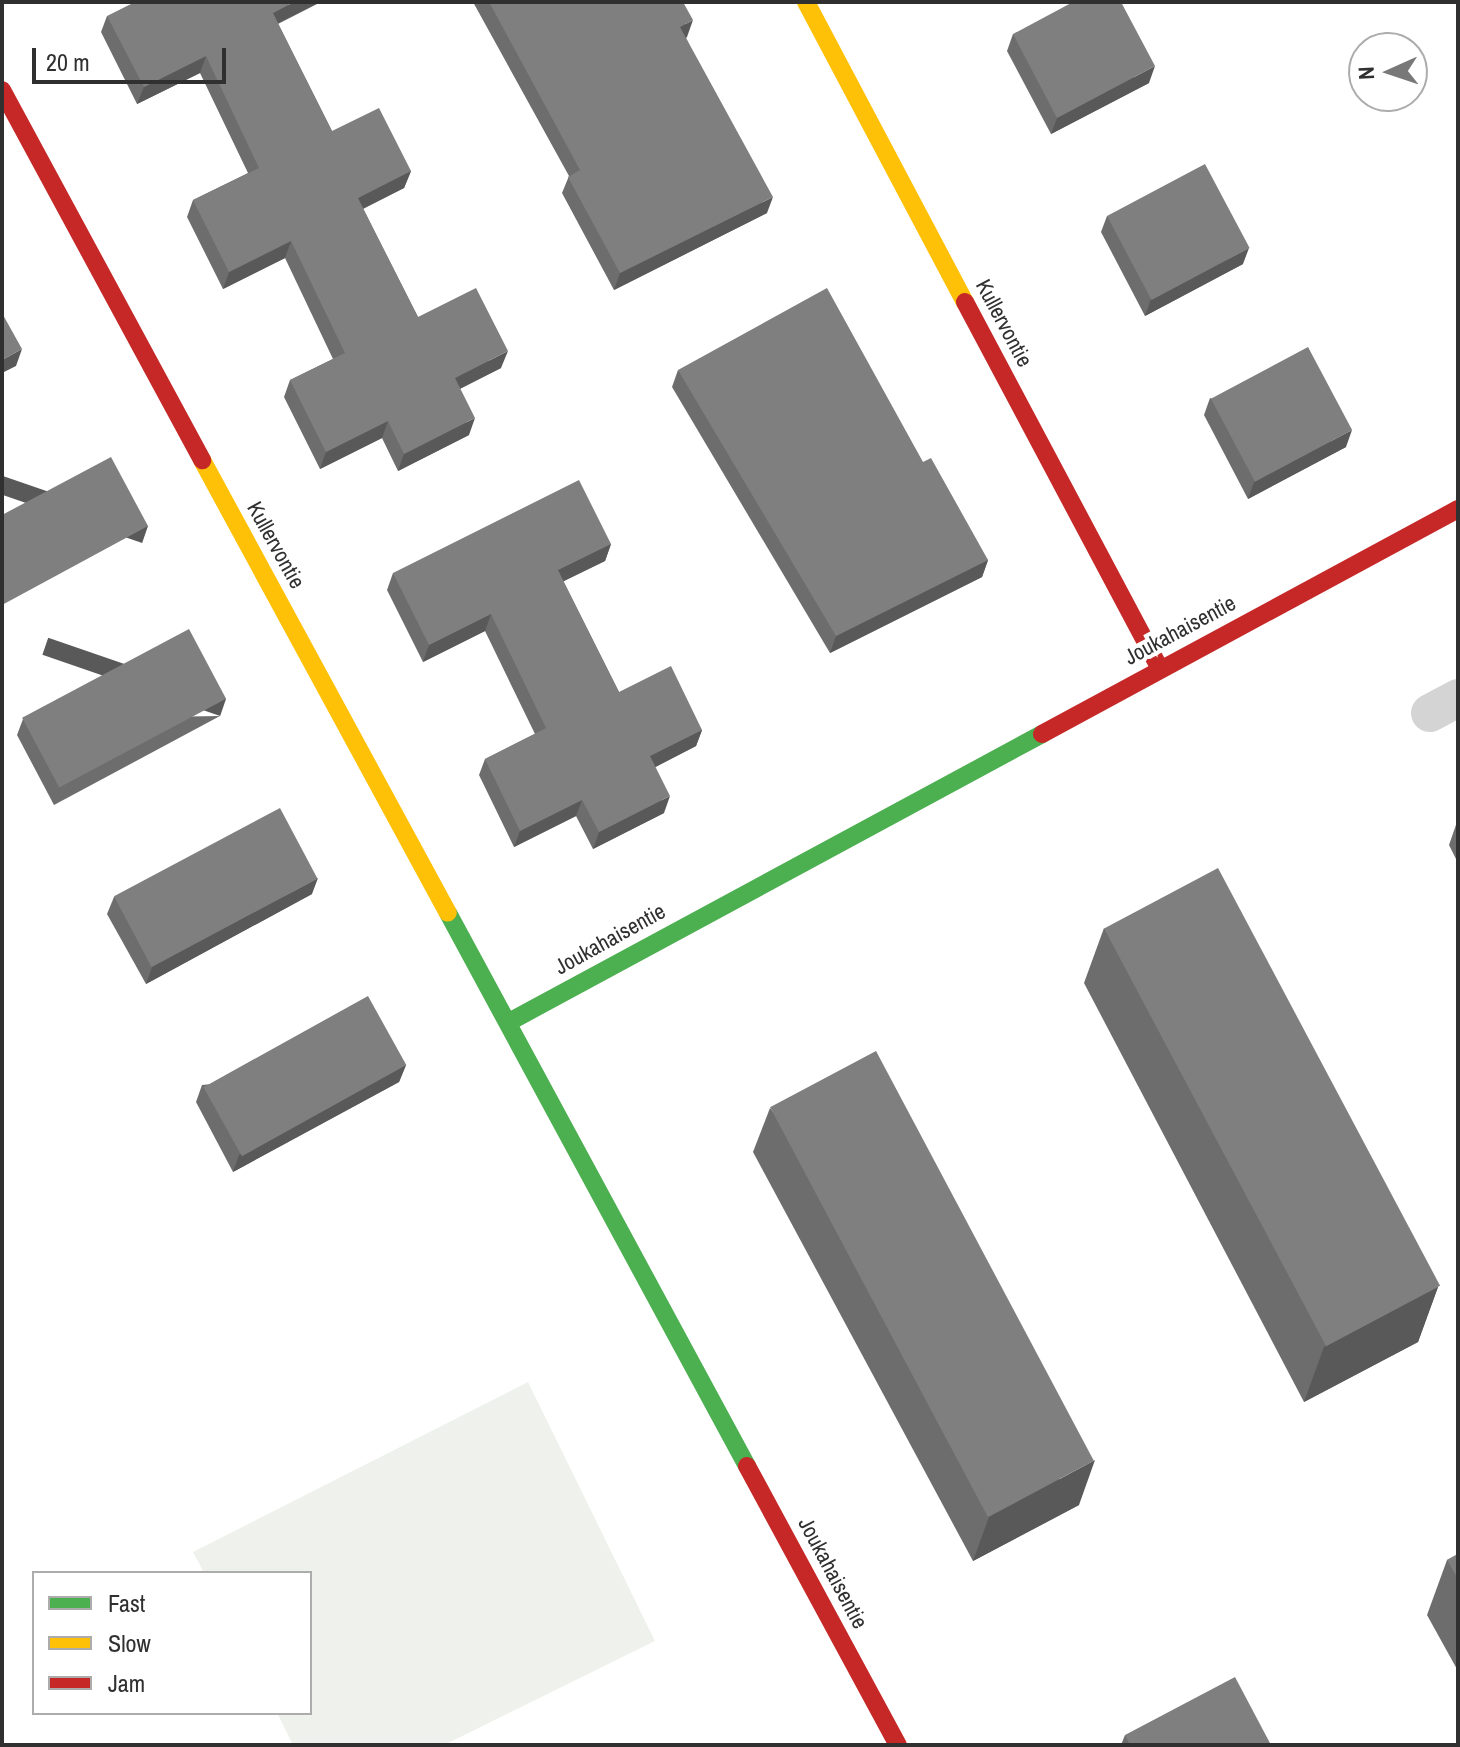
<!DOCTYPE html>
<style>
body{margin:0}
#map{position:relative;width:1460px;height:1747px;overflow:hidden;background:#fff;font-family:"Archivo Narrow",sans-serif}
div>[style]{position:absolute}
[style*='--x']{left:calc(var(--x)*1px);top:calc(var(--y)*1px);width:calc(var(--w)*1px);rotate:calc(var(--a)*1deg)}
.green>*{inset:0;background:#eff2ec}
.lane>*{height:38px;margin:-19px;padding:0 19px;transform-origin:19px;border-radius:19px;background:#d4d4d4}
.fast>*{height:18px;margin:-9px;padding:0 9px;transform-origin:9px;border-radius:9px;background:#4caf50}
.slow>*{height:18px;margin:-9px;padding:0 9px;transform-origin:9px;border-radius:9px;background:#ffc107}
.jam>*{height:18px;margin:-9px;padding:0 9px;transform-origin:9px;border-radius:9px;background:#c62828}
.wall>*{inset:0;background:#6d6d6d}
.shaded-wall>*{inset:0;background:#595959;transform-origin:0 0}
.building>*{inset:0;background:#7f7f7f;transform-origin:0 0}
span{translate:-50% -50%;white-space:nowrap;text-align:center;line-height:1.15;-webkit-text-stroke:8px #fff;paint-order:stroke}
.street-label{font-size:22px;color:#303030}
.frame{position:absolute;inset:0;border:4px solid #303030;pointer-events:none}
.legend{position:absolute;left:32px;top:1571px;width:280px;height:144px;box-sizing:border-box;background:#fff;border:2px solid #acacac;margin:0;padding:10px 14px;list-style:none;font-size:24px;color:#303030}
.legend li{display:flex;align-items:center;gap:16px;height:40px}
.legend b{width:40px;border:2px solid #acacac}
.north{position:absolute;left:1348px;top:32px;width:80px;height:80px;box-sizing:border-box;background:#fff;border:2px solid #acacac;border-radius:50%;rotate:267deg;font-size:22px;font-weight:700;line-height:32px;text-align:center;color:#303030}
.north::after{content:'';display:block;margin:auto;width:28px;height:36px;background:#787878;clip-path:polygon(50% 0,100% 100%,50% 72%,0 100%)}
.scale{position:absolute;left:32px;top:48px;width:194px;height:36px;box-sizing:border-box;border:4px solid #303030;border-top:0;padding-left:10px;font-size:24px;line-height:28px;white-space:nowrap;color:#303030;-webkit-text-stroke:6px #fff;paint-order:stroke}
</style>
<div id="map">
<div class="green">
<i style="clip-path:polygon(528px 1382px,655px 1641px,444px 1745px,293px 1745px,277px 1713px,310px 1713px,310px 1573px,204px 1573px,193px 1552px)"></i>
</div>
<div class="lane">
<i style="--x:1430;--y:713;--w:32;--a:-28"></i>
</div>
<div class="fast">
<i style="--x:448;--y:913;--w:629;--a:61.6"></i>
<i style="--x:509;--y:1022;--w:606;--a:-28.38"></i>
</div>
<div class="slow">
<i style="--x:806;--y:2;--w:340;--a:62.1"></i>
<i style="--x:202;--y:460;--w:515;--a:61.5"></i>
</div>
<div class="jam">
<i style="--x:2;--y:90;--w:421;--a:61.6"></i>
<i style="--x:965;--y:302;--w:413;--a:62"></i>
<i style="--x:1042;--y:734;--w:473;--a:-28.4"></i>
<i style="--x:747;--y:1466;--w:317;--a:61.6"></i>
</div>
<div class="wall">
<i style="clip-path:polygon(473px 2px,683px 2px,687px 37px,686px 38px,767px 213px,614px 290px,562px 193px,569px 176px)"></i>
<i style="clip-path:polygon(319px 3px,278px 24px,332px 131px,411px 171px,404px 188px,363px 209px,418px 317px,501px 368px,460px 389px,469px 435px,398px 471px,382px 438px,320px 469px,284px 397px,290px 380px,333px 359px,285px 258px,223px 289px,187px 217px,193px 200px,248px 173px,200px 73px,137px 104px,101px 32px,107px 16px)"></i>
<i style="clip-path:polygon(1013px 34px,1149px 83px,1051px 134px,1007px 51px)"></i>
<i style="clip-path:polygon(1107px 216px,1243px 264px,1145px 316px,1101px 232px)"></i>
<i style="clip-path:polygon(678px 370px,988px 560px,982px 577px,830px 653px,672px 387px)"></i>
<i style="clip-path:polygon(1210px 398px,1346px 447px,1248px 499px,1204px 415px)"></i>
<i style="clip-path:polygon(611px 544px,605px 561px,563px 581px,619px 692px,702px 730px,696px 746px,655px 767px,664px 813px,593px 849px,576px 816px,514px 847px,479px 775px,485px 759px,535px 734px,485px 631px,423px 662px,387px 590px,393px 573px)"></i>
<i style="clip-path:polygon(220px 716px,54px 805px,17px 735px,23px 719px)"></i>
<i style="clip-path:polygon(1458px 819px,1458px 863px,1449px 845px)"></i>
<i style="clip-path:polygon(312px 894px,146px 984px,107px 914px,114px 897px)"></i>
<i style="clip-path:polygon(1104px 928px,1438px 1287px,1418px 1342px,1304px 1402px,1084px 983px)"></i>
<i style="clip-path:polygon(406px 1065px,399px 1082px,233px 1172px,196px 1102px,202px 1085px)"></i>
<i style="clip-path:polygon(770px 1108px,1079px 1505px,973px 1561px,753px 1152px)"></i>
<i style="clip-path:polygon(1458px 1554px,1458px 1671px,1427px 1615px,1447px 1560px)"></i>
<i style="clip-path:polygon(1125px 1735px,1271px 1745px,1121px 1745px)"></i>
</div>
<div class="shaded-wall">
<i style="clip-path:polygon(294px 2px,320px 2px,266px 29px,273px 13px)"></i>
<i style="clip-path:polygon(693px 20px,687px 37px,674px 44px,680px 27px)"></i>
<i style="clip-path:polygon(206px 56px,200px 73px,137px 104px,144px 87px)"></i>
<i style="clip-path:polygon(1155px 66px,1149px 83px,1051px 134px,1057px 118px)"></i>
<i style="clip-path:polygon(411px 171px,404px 188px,352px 214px,358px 198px)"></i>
<i style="clip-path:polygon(773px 197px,767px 213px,614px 290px,620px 273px)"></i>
<i style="clip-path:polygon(291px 241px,285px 258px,223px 289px,229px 272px)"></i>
<i style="clip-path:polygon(1249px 248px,1243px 264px,1145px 316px,1151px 299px)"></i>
<i style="clip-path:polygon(22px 349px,16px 366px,2px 373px,2px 360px)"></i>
<i style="clip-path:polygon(508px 351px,501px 368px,449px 394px,455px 378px)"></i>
<i style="clip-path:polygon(475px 418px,469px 435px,398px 471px,404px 454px)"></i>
<i style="clip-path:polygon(388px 421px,382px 438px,320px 469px,326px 452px)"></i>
<i style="clip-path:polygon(1352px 430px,1346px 447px,1248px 499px,1254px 482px)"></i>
<i style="left:148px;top:526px;width:18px;height:166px;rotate:109deg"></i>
<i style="clip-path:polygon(611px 544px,605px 561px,552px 587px,558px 570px)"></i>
<i style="clip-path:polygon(988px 560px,982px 577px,830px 653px,836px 636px)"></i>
<i style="clip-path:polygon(491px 614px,485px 631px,423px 662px,429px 645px)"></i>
<i style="left:226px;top:699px;width:18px;height:188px;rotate:109deg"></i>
<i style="clip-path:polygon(702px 730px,696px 746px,644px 773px,650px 756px)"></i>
<i style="clip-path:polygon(670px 796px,664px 813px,593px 849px,599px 832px)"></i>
<i style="clip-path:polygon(582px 800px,576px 816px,514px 847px,520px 831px)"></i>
<i style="clip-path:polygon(318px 878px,312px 894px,146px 984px,152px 967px)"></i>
<i style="clip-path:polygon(406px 1065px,399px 1082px,233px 1172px,239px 1155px)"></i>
<i style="clip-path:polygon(1438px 1287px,1418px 1342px,1304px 1402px,1324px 1347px)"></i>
<i style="clip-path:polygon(1095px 1460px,1079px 1505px,973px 1561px,989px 1517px)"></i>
</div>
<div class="building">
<i style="clip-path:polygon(135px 2px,294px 2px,273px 13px,332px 131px,379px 108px,411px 171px,358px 198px,418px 317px,476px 288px,508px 351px,455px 378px,475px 418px,404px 454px,388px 421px,326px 452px,290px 380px,345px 353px,291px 241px,229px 272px,193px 200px,259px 168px,206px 56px,144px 87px,107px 16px)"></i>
<i style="clip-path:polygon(489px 2px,683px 2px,693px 20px,680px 27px,773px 197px,620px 273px,568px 177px,580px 170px)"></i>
<i style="clip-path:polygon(1073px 2px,1121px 2px,1155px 66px,1057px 118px,1013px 34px)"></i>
<i style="left:1205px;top:164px;width:95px;height:111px;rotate:62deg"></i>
<i style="clip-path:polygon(827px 288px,923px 462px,931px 458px,988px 560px,836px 636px,678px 370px)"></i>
<i style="clip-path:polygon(2px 313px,22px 349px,2px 360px)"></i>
<i style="left:1308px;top:347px;width:94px;height:110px;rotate:62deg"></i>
<i style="clip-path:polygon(111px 457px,148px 526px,2px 605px,2px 515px)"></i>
<i style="clip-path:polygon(579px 480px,611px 544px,558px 570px,619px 692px,671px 666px,702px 730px,650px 756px,670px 796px,599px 832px,582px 800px,520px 831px,485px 759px,546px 728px,491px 614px,429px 645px,393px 573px)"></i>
<i style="left:189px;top:629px;width:79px;height:189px;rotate:62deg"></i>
<i style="left:280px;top:808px;width:80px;height:188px;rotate:62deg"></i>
<i style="left:1218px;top:868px;width:473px;height:129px;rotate:62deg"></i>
<i style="left:368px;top:996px;width:79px;height:188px;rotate:61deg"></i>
<i style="left:876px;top:1051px;width:464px;height:120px;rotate:62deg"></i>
<i style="clip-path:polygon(1458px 1554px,1458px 1579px,1447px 1560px)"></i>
<i style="clip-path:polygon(1235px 1677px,1271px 1745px,1130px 1745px,1125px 1735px)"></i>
</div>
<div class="street-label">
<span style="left:1004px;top:323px;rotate:62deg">Kullervontie</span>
<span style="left:276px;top:545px;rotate:61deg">Kullervontie</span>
<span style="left:1180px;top:630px;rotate:-28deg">Joukahaisentie</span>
<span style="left:610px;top:939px;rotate:-29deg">Joukahaisentie</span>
<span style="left:833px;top:1573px;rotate:62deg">Joukahaisentie</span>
</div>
<div class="frame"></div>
<ul class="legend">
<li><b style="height:10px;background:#4caf50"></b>Fast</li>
<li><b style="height:10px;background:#ffc107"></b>Slow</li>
<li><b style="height:10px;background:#c62828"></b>Jam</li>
</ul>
<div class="north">N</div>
<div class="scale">20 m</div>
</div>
